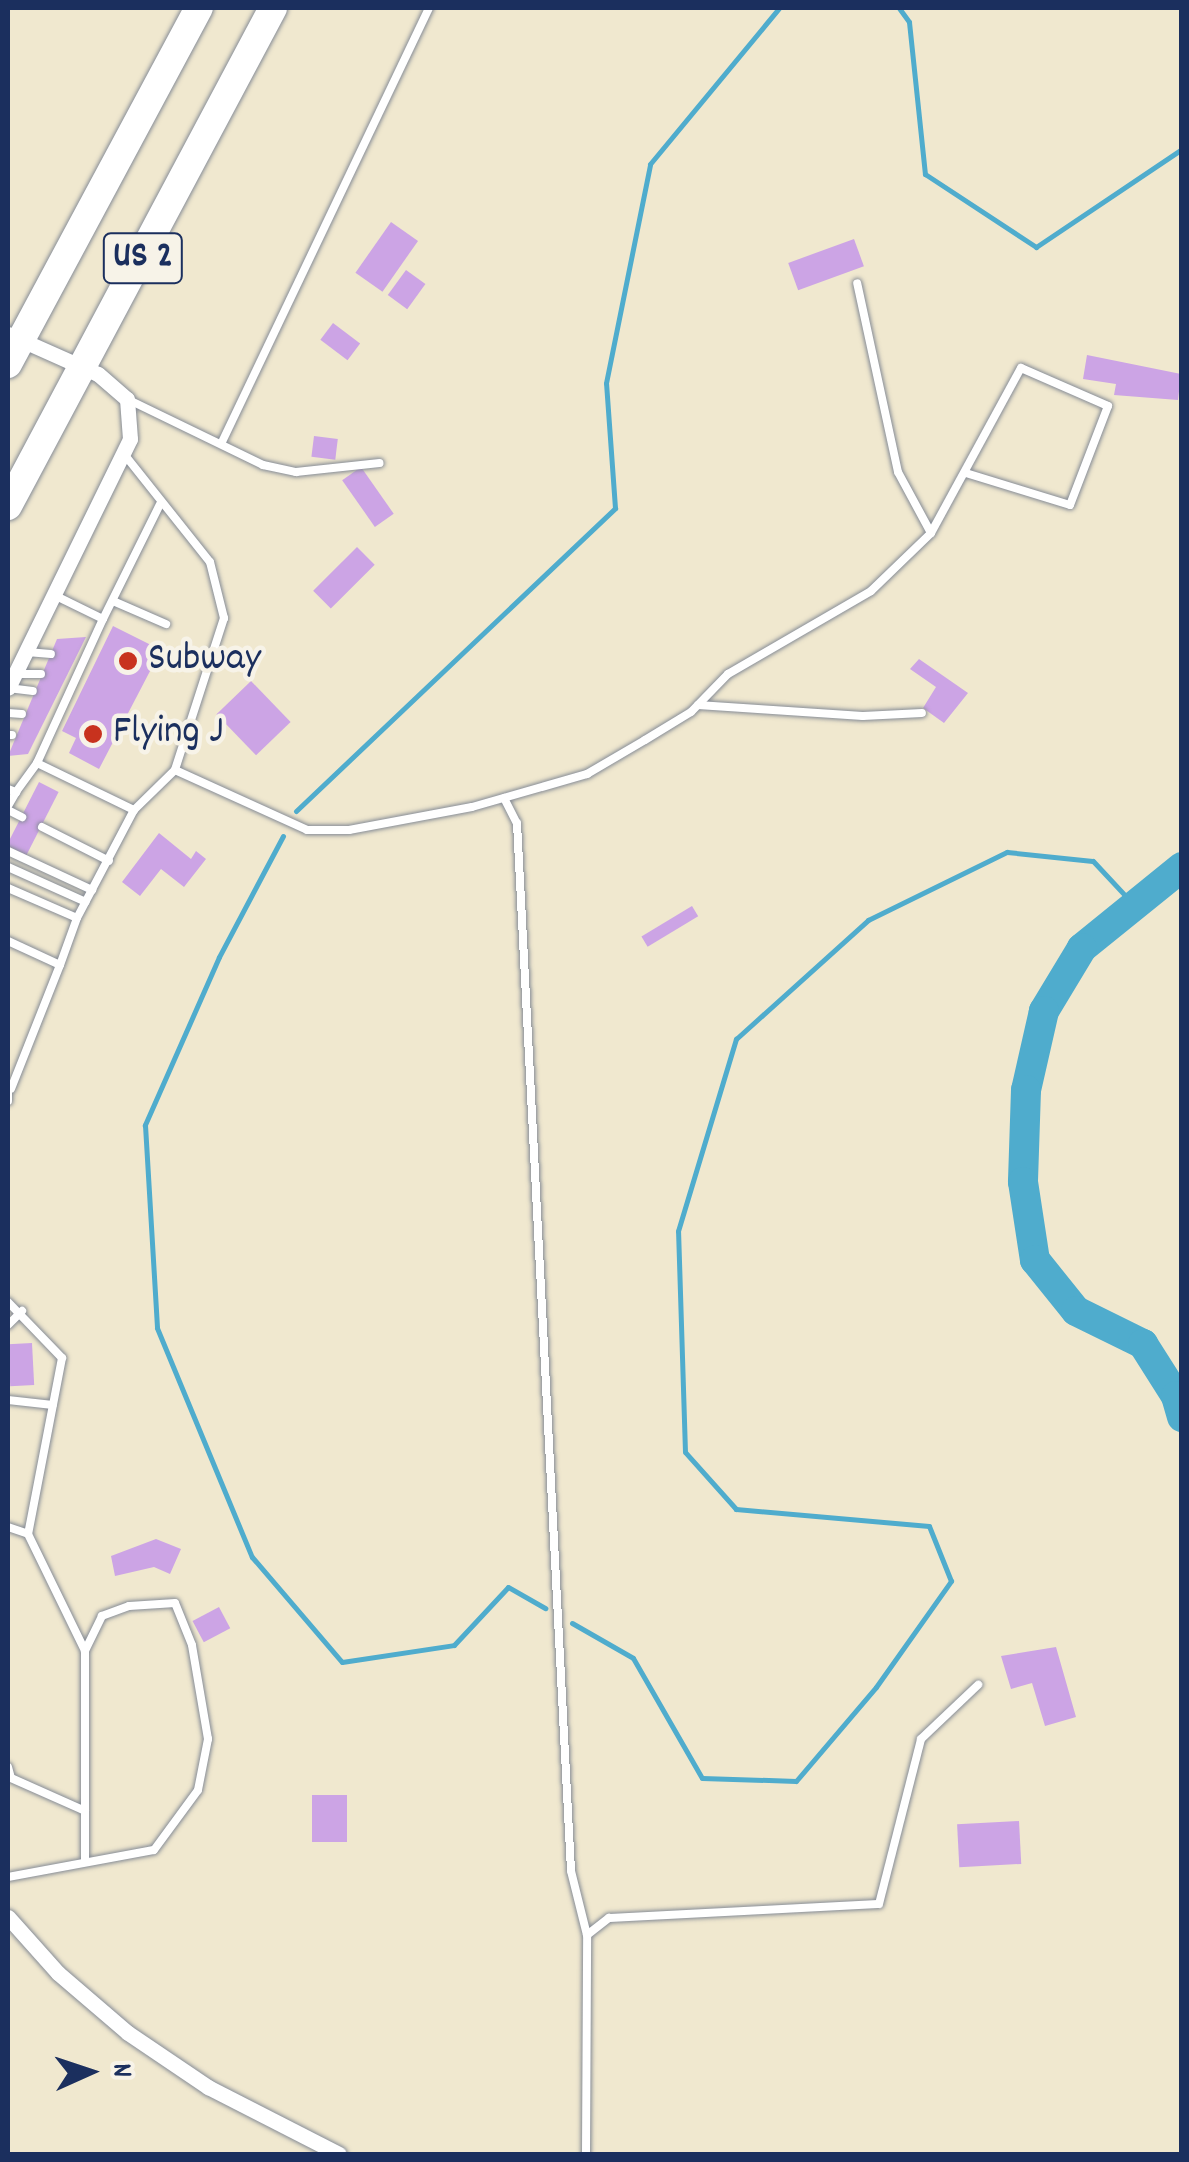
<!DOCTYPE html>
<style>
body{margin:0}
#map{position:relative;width:1189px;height:2162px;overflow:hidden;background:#f0e8cf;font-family:Dekko,sans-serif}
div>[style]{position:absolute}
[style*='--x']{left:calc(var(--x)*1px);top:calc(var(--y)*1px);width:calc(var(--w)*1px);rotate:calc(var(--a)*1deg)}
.stream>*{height:5px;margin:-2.5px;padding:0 2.5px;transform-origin:2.5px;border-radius:2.5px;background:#4faccd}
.river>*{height:30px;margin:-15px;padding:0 15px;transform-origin:15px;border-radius:15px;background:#4faccd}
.building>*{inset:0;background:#cca4e5;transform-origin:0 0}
.roads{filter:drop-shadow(0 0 2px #868c96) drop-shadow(0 0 2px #868c96)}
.lane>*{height:8px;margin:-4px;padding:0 4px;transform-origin:4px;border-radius:4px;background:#fff}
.street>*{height:15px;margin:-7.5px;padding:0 7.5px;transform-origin:7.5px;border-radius:7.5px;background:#fff}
.highway>*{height:28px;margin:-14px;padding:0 14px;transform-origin:14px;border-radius:14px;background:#fff}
.dots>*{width:28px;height:28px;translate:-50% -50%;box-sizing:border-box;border:5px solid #f7f3e8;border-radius:50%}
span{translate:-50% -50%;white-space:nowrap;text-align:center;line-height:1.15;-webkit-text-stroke:9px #f7f3e8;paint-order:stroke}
.shield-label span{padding:2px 8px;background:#f7f3e8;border:2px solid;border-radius:8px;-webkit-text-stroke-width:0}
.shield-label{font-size:38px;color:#1b2f5e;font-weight:700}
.poi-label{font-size:40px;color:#1b2f5e}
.left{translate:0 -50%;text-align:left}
.frame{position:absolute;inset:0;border:10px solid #1b2f5e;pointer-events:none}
.north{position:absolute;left:40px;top:2022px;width:100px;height:100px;-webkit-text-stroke:8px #f7f3e8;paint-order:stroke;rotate:87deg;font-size:28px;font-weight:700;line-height:40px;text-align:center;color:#1b2f5e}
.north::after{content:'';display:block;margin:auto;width:35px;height:45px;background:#1b2f5e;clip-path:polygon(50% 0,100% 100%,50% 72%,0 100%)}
</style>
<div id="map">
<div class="stream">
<i style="--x:899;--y:8;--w:17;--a:54"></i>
<i style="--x:909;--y:22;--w:153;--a:84"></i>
<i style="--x:925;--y:174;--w:133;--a:33.3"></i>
<i style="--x:1036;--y:247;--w:176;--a:-33.9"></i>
<i style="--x:296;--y:811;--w:440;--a:-43.5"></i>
<i style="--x:615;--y:508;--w:125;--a:-94.1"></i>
<i style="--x:606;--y:383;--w:223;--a:-78.6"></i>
<i style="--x:650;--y:164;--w:202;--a:-50.4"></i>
<i style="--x:283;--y:836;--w:137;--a:117.9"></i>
<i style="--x:219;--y:957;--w:184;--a:113.8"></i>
<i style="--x:145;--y:1125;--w:203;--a:86.6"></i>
<i style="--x:157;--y:1328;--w:248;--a:67.5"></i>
<i style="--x:252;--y:1557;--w:138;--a:49.4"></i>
<i style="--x:342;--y:1662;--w:113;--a:-8.6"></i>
<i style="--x:454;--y:1645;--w:79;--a:-47"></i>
<i style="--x:508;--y:1587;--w:43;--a:29.6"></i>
<i style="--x:572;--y:1623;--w:70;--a:29.8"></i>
<i style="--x:633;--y:1658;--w:138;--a:60.1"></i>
<i style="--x:702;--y:1778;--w:94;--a:1.8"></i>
<i style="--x:796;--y:1781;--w:123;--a:-49.6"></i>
<i style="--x:876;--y:1687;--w:130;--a:-54.7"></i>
<i style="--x:951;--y:1581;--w:59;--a:-111.8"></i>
<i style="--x:929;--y:1526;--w:194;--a:-175"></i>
<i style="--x:736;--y:1509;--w:76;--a:-131.8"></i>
<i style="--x:685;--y:1452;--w:221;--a:-91.8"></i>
<i style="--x:678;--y:1231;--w:201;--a:-73.2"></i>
<i style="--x:736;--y:1039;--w:178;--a:-42"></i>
<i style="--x:868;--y:920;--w:155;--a:-26.1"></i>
<i style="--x:1007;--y:852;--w:86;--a:6"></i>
<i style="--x:1093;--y:861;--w:60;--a:47"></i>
</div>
<div class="river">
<i style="--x:1182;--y:867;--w:129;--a:141"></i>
<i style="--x:1082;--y:948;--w:74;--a:121.1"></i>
<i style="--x:1044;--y:1011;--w:81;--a:102.8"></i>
<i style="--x:1026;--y:1090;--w:92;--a:91.9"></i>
<i style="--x:1023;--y:1182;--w:79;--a:81.3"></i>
<i style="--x:1035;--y:1260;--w:65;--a:51.2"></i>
<i style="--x:1076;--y:1311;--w:75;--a:26.2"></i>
<i style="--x:1143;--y:1344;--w:62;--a:57.6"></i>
<i style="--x:1176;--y:1396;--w:22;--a:74"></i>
</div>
<div class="building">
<i style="left:391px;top:222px;width:33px;height:62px;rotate:35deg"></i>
<i style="left:854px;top:239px;width:29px;height:70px;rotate:70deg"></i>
<i style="left:406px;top:270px;width:24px;height:31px;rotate:36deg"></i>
<i style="left:333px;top:323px;width:34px;height:21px;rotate:37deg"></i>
<i style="clip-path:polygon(1087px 355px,1181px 374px,1178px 400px,1114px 395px,1116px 384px,1083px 379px)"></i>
<i style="left:314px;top:436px;width:24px;height:21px;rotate:7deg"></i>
<i style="left:361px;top:467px;width:57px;height:23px;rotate:55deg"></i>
<i style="left:357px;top:547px;width:25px;height:62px;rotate:45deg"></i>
<i style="clip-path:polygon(113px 626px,161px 650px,99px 769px,69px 753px,76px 738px,62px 731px)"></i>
<i style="clip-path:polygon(86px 637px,28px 754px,8px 756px,57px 639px)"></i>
<i style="clip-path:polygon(919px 659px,968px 693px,944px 723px,923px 708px,936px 687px,910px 669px)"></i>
<i style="left:251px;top:681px;width:57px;height:48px;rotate:46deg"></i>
<i style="left:39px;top:782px;width:22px;height:71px;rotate:27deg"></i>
<i style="clip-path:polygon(159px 833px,191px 859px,196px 851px,206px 859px,184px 887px,161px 869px,140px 896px,122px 882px)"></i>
<i style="left:692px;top:906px;width:12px;height:59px;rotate:59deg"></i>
<i style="left:32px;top:1343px;width:42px;height:24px;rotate:87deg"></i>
<i style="clip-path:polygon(156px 1539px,181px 1549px,170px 1574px,154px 1567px,115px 1576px,111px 1556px)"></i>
<i style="left:219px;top:1607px;width:24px;height:30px;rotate:62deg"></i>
<i style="clip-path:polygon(1056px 1647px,1076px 1717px,1045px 1726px,1032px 1683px,1011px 1689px,1001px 1656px)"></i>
<i style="left:347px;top:1795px;width:47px;height:35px;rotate:90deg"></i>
<i style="left:1019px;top:1821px;width:43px;height:62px;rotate:87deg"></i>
</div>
<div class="roads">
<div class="lane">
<i style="--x:127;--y:399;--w:151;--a:25.9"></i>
<i style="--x:263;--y:465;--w:34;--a:12"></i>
<i style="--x:296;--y:472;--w:84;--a:-6.1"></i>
<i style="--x:222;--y:442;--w:481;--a:-64.5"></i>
<i style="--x:124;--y:454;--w:138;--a:51.5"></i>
<i style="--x:210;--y:562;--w:58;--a:76"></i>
<i style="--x:224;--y:618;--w:160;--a:107.9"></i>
<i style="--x:175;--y:770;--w:145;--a:24.4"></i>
<i style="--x:307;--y:830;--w:42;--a:0"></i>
<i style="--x:349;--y:830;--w:125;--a:-10.6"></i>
<i style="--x:472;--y:807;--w:120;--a:-16"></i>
<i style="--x:587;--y:774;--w:67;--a:-30.4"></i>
<i style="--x:645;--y:740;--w:54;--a:-31.3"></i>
<i style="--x:691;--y:712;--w:53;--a:-45.8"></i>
<i style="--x:728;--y:674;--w:165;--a:-30.1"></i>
<i style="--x:871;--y:591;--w:83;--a:-44"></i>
<i style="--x:931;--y:533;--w:69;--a:-118.4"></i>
<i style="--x:898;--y:472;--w:193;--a:-102.2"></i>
<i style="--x:931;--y:533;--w:188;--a:-61.4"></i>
<i style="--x:1021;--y:368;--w:95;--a:23.6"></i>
<i style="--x:1108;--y:406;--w:106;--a:111"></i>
<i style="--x:1070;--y:505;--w:109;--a:-162.9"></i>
<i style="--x:113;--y:601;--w:58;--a:23.5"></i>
<i style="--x:103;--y:619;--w:128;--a:-63.6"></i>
<i style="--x:27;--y:652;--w:24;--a:5"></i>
<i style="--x:15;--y:674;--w:26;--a:0"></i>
<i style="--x:8;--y:688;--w:25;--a:7"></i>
<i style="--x:698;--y:705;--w:165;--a:3.8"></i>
<i style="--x:863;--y:716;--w:59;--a:-2.9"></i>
<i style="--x:8;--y:713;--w:14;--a:4"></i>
<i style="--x:8;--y:735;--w:4;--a:0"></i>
<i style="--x:37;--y:763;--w:108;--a:25.9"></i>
<i style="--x:134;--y:810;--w:57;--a:-44.3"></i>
<i style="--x:8;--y:789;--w:9;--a:21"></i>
<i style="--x:16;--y:792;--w:36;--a:-54"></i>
<i style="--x:37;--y:763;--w:158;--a:-65.4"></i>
<i style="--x:103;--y:619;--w:52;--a:-153.9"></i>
<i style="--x:504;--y:798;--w:28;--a:63"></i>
<i style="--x:517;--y:823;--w:1049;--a:87.05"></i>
<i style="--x:571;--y:1871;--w:66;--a:76"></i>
<i style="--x:8;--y:806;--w:16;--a:-60"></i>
<i style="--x:8;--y:810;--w:16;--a:27"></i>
<i style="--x:42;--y:827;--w:75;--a:26.9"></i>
<i style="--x:8;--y:851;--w:93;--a:24.9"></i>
<i style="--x:8;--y:867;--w:85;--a:24.2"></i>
<i style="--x:8;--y:888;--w:75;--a:23.5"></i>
<i style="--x:77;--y:918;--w:50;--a:109.9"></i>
<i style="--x:77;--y:918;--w:122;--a:-62.2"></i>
<i style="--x:8;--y:941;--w:57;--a:24.8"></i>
<i style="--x:60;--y:965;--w:133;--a:111.6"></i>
<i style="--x:8;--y:1088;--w:13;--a:90"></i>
<i style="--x:8;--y:1302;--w:78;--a:46"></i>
<i style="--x:62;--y:1358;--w:179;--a:100.9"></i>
<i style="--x:28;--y:1534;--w:130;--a:64"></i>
<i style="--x:8;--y:1325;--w:20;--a:-45"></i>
<i style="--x:8;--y:1400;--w:45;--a:6.3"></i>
<i style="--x:8;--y:1527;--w:21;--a:19"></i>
<i style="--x:8;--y:1767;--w:11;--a:75"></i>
<i style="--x:11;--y:1778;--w:81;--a:24"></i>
<i style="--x:8;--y:1877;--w:148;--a:-10.5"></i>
<i style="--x:154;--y:1850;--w:74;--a:-53.7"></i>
<i style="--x:198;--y:1790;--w:52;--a:-78.9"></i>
<i style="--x:208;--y:1739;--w:95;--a:-99.7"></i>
<i style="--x:192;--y:1645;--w:45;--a:-112"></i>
<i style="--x:175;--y:1603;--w:46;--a:176.3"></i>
<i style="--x:129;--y:1606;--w:29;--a:160"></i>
<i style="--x:102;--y:1616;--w:39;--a:116"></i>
<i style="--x:85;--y:1651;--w:211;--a:90"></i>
<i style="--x:586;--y:2154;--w:219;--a:-89.7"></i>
<i style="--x:587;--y:1935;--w:28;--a:-38"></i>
<i style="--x:609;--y:1918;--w:270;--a:-3"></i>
<i style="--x:879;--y:1904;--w:170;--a:-75.7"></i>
<i style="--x:921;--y:1739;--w:79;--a:-43.5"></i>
</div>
<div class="street">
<i style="--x:8;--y:334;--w:98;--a:24"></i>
<i style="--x:98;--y:374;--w:38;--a:41"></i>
<i style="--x:127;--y:399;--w:40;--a:85.7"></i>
<i style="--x:130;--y:439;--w:277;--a:116.1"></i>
<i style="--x:8;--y:1917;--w:75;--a:48.2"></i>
<i style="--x:58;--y:1973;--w:92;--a:40.6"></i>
<i style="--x:128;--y:2033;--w:97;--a:34"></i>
<i style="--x:208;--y:2087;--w:147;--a:27.1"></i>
</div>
<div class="highway">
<i style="--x:8;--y:364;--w:404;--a:-61.8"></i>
<i style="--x:8;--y:506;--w:564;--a:-61.98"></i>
</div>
</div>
<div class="dots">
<i style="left:128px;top:661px;background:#c8321e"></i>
<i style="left:93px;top:734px;background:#c8321e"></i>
</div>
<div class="shield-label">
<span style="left:143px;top:258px">US 2</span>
</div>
<div class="poi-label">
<span class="left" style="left:148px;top:661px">Subway</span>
<span class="left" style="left:113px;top:734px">Flying J</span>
</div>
<div class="frame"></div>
<div class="north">N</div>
</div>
